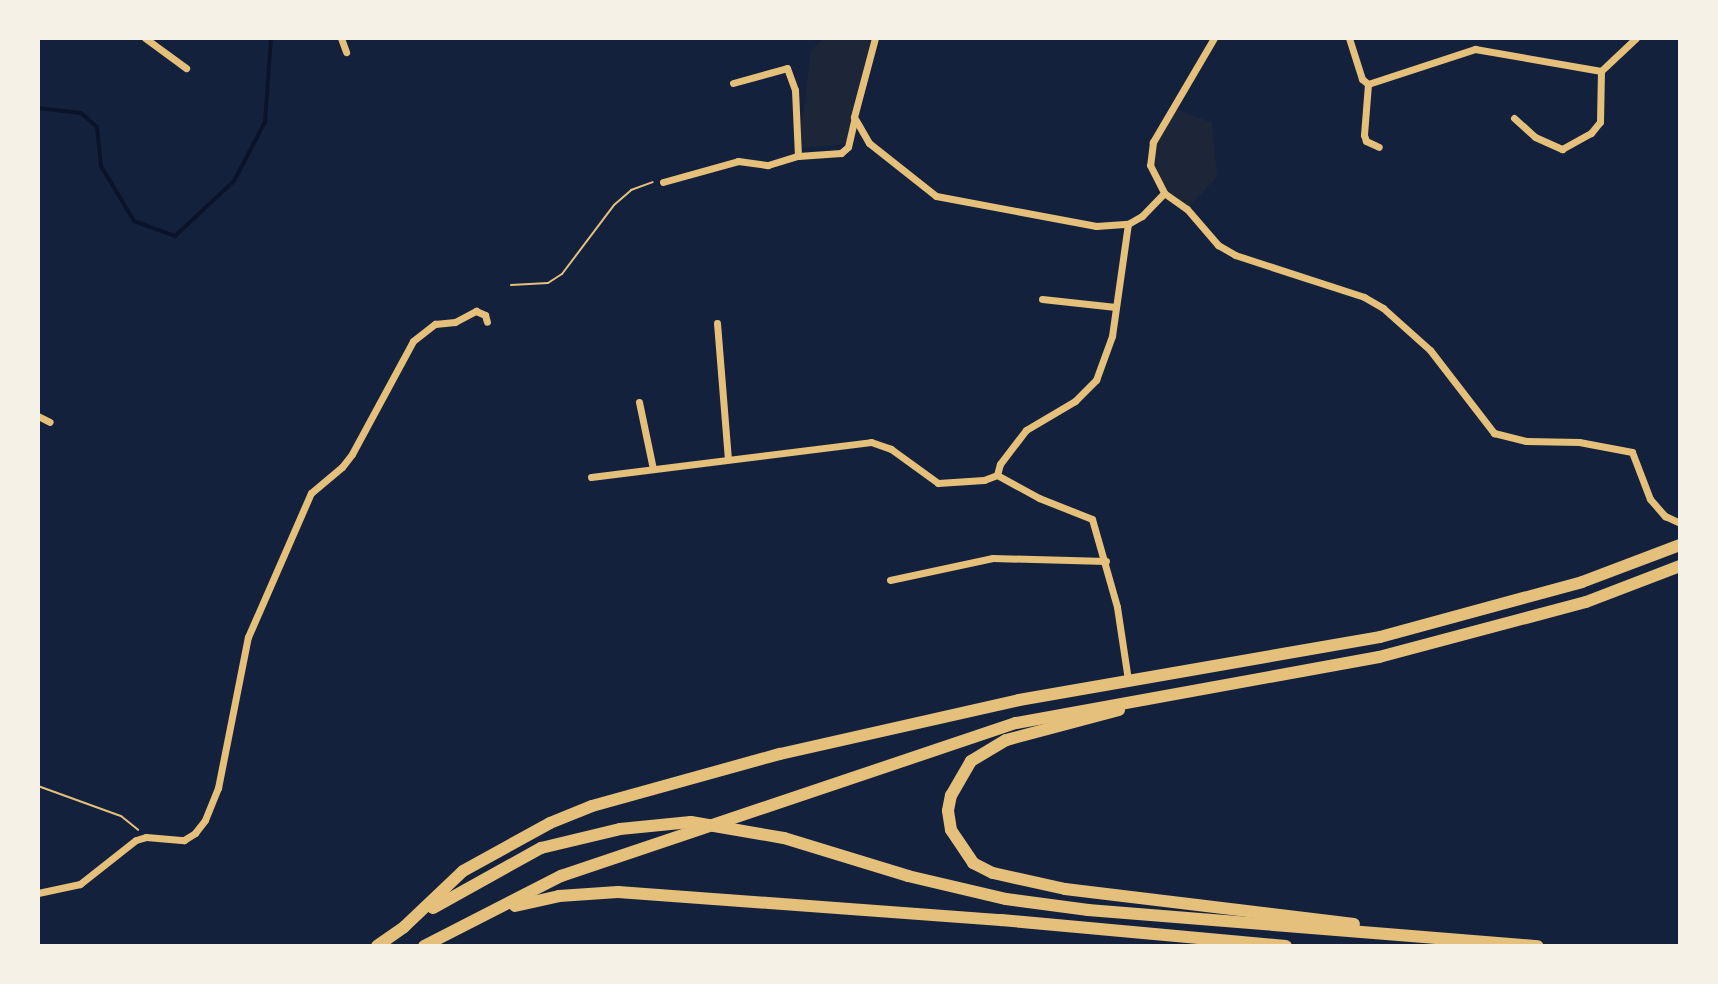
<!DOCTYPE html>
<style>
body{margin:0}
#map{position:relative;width:1718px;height:984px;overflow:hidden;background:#14213d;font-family:"Fira Sans",sans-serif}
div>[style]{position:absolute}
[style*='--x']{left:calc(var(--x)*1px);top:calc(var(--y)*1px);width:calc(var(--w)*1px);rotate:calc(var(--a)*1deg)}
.green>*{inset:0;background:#1d2539}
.stream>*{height:4px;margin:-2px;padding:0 2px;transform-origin:2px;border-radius:2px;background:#0b132b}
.path>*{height:2px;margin:-1px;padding:0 1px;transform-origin:1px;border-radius:1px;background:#e5c07b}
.minor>*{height:7px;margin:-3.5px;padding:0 3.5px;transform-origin:3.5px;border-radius:3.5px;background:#e5c07b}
.trunk>*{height:12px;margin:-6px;padding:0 6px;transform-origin:6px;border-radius:6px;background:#e5c07b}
span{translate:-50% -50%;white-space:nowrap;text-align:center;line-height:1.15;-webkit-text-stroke:6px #f6f1e7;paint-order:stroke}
.frame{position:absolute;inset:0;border:40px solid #f6f1e7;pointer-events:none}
</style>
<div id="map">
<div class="green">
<i style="clip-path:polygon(824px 38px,874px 38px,850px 144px,799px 148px,811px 50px)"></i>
<i style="clip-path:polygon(1172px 107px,1212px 123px,1217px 177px,1187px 209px,1164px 193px,1150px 165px,1153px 142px)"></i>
</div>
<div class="stream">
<i style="--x:38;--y:108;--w:43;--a:6.6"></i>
<i style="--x:81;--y:113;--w:21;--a:41"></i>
<i style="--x:97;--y:127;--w:39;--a:84"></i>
<i style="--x:101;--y:166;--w:64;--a:59"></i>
<i style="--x:134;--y:221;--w:44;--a:20.1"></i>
<i style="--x:175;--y:236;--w:81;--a:-43"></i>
<i style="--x:234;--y:181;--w:67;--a:-62.3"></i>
<i style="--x:265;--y:122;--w:84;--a:-85.9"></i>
</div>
<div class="path">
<i style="--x:511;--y:285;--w:37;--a:-3"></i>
<i style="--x:548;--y:283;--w:17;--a:-33"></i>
<i style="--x:562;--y:274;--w:86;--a:-53"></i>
<i style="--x:614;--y:205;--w:23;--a:-41"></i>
<i style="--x:631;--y:190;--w:23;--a:-20"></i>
<i style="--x:38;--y:786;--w:88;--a:19.9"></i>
<i style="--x:121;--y:816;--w:22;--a:39"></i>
</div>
<div class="minor">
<i style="--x:145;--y:38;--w:51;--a:36.2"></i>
<i style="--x:341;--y:38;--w:15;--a:70"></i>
<i style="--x:875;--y:38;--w:82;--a:104.9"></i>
<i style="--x:854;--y:117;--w:30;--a:60"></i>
<i style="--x:869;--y:143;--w:85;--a:38.3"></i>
<i style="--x:936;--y:196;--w:163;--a:10.6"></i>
<i style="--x:1096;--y:226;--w:32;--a:-4"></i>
<i style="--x:1128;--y:224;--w:16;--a:-30"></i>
<i style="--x:1142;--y:216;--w:32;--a:-46"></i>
<i style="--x:1214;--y:38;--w:121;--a:120.4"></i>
<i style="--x:1153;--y:142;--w:23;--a:97"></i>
<i style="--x:1150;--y:165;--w:31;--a:63"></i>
<i style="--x:1164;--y:193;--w:28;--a:35"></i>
<i style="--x:1187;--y:209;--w:48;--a:49.3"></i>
<i style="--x:1218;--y:245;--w:20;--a:30"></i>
<i style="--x:1235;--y:255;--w:136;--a:18"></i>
<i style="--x:1364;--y:297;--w:22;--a:30"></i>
<i style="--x:1383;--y:308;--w:63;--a:41.8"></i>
<i style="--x:1430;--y:350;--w:105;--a:52.4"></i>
<i style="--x:1494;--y:433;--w:33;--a:14"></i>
<i style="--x:1526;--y:441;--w:53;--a:1.1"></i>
<i style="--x:1579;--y:442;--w:54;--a:10.7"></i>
<i style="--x:1632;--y:452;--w:50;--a:69"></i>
<i style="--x:1650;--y:499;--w:23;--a:49"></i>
<i style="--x:1665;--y:516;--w:17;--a:25"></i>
<i style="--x:1349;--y:38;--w:43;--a:72.4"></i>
<i style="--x:1362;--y:79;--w:8;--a:40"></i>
<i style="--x:1368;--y:84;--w:113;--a:-18.1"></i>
<i style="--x:1475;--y:49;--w:128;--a:9.9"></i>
<i style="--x:1601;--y:71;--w:48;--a:-43.3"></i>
<i style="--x:733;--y:83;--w:56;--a:-15.5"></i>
<i style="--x:787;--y:68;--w:23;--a:70"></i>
<i style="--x:795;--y:90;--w:66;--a:87.4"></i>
<i style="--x:798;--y:156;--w:43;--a:-4"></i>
<i style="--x:841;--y:153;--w:9;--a:-41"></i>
<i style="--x:848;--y:147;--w:28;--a:-77"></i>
<i style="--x:1368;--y:84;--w:51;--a:94.5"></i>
<i style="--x:1364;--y:135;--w:6;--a:72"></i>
<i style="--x:1366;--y:141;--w:14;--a:25"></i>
<i style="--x:1514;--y:118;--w:28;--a:42"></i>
<i style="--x:1535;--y:137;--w:30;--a:24"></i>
<i style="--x:1562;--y:149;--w:33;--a:-29"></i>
<i style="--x:1591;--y:133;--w:14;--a:-51"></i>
<i style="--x:1600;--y:122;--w:51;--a:-88.9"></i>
<i style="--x:663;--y:182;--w:78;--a:-15.6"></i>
<i style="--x:738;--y:161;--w:30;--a:8"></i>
<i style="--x:768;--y:165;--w:31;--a:-17"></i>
<i style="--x:1042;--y:299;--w:74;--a:6.2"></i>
<i style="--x:717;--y:323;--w:136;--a:85.4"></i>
<i style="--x:639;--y:402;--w:68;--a:78.2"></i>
<i style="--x:38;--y:416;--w:13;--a:27"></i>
<i style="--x:997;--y:475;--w:11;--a:-75"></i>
<i style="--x:1000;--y:464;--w:43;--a:-52.6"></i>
<i style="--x:1026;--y:430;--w:57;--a:-30.6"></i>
<i style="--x:1075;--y:401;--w:30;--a:-45"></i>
<i style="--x:1096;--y:380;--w:47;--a:-70"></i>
<i style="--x:1112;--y:336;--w:113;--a:-81.9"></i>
<i style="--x:997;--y:475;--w:48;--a:28.7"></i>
<i style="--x:1039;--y:498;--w:57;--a:21.6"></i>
<i style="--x:1092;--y:519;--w:91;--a:74.1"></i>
<i style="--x:1117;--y:607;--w:74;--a:81.4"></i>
<i style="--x:591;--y:477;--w:282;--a:-7.1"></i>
<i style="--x:871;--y:442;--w:21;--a:19"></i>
<i style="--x:891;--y:449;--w:58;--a:35.9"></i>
<i style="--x:938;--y:483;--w:46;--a:-3.7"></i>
<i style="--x:984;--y:480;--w:14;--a:-21"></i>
<i style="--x:890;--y:580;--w:105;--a:-12.1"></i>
<i style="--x:993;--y:558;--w:113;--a:1.5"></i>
<i style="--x:38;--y:893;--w:43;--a:-12.1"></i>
<i style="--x:80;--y:884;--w:71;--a:-38.2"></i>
<i style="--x:136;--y:840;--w:10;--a:-17"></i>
<i style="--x:146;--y:837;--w:38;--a:5"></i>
<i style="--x:184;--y:840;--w:13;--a:-32"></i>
<i style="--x:195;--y:833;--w:16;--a:-52"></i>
<i style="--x:205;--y:820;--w:35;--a:-68"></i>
<i style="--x:218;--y:788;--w:154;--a:-78.8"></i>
<i style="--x:248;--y:637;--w:157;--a:-66.4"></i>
<i style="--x:311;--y:493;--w:40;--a:-40"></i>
<i style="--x:342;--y:467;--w:16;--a:-52"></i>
<i style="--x:352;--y:454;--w:128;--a:-61.6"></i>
<i style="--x:413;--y:341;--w:28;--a:-38"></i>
<i style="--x:435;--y:324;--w:20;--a:-6"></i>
<i style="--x:455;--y:322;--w:24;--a:-28"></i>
<i style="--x:476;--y:311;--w:10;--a:24"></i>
<i style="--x:485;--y:315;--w:7;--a:74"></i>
</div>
<div class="trunk">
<i style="--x:1119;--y:710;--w:117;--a:165.1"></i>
<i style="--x:1006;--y:740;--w:41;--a:149"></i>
<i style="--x:971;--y:761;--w:39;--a:120"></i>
<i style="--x:951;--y:795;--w:16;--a:101"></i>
<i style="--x:948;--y:811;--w:19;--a:81"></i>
<i style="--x:951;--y:830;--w:40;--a:56"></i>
<i style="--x:973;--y:863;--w:22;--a:27"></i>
<i style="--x:993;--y:873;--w:74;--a:12.5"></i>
<i style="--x:1065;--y:889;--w:291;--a:6.9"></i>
<i style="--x:515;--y:906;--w:45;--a:-12.8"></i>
<i style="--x:559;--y:896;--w:59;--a:-3.9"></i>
<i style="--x:618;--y:892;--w:384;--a:4.2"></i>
<i style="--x:1001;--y:920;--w:286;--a:5.2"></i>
<i style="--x:433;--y:908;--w:124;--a:-29.1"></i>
<i style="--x:541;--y:848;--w:81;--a:-13.5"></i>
<i style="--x:620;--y:829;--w:71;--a:-5.6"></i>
<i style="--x:691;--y:822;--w:94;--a:9.8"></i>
<i style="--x:784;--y:838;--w:130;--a:17"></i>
<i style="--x:908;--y:876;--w:101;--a:13.2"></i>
<i style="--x:1006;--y:899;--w:83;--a:7.6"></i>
<i style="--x:1088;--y:910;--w:451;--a:4.6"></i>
<i style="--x:377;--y:946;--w:33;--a:-35"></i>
<i style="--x:404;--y:927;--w:81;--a:-43.5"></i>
<i style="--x:463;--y:871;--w:99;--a:-28.9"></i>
<i style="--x:550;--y:823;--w:45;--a:-22"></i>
<i style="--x:592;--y:806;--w:195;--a:-15.5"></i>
<i style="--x:780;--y:754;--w:245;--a:-12.7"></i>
<i style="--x:1019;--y:700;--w:366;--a:-9.9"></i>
<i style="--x:1380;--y:637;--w:209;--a:-15.2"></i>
<i style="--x:1582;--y:582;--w:105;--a:-20.7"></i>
<i style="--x:424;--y:946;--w:154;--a:-27.1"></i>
<i style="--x:561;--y:876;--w:480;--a:-18.6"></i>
<i style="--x:1016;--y:723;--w:369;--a:-10.3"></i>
<i style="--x:1379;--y:657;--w:214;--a:-14.9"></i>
<i style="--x:1586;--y:602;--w:101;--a:-21"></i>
</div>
<div class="frame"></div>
</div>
